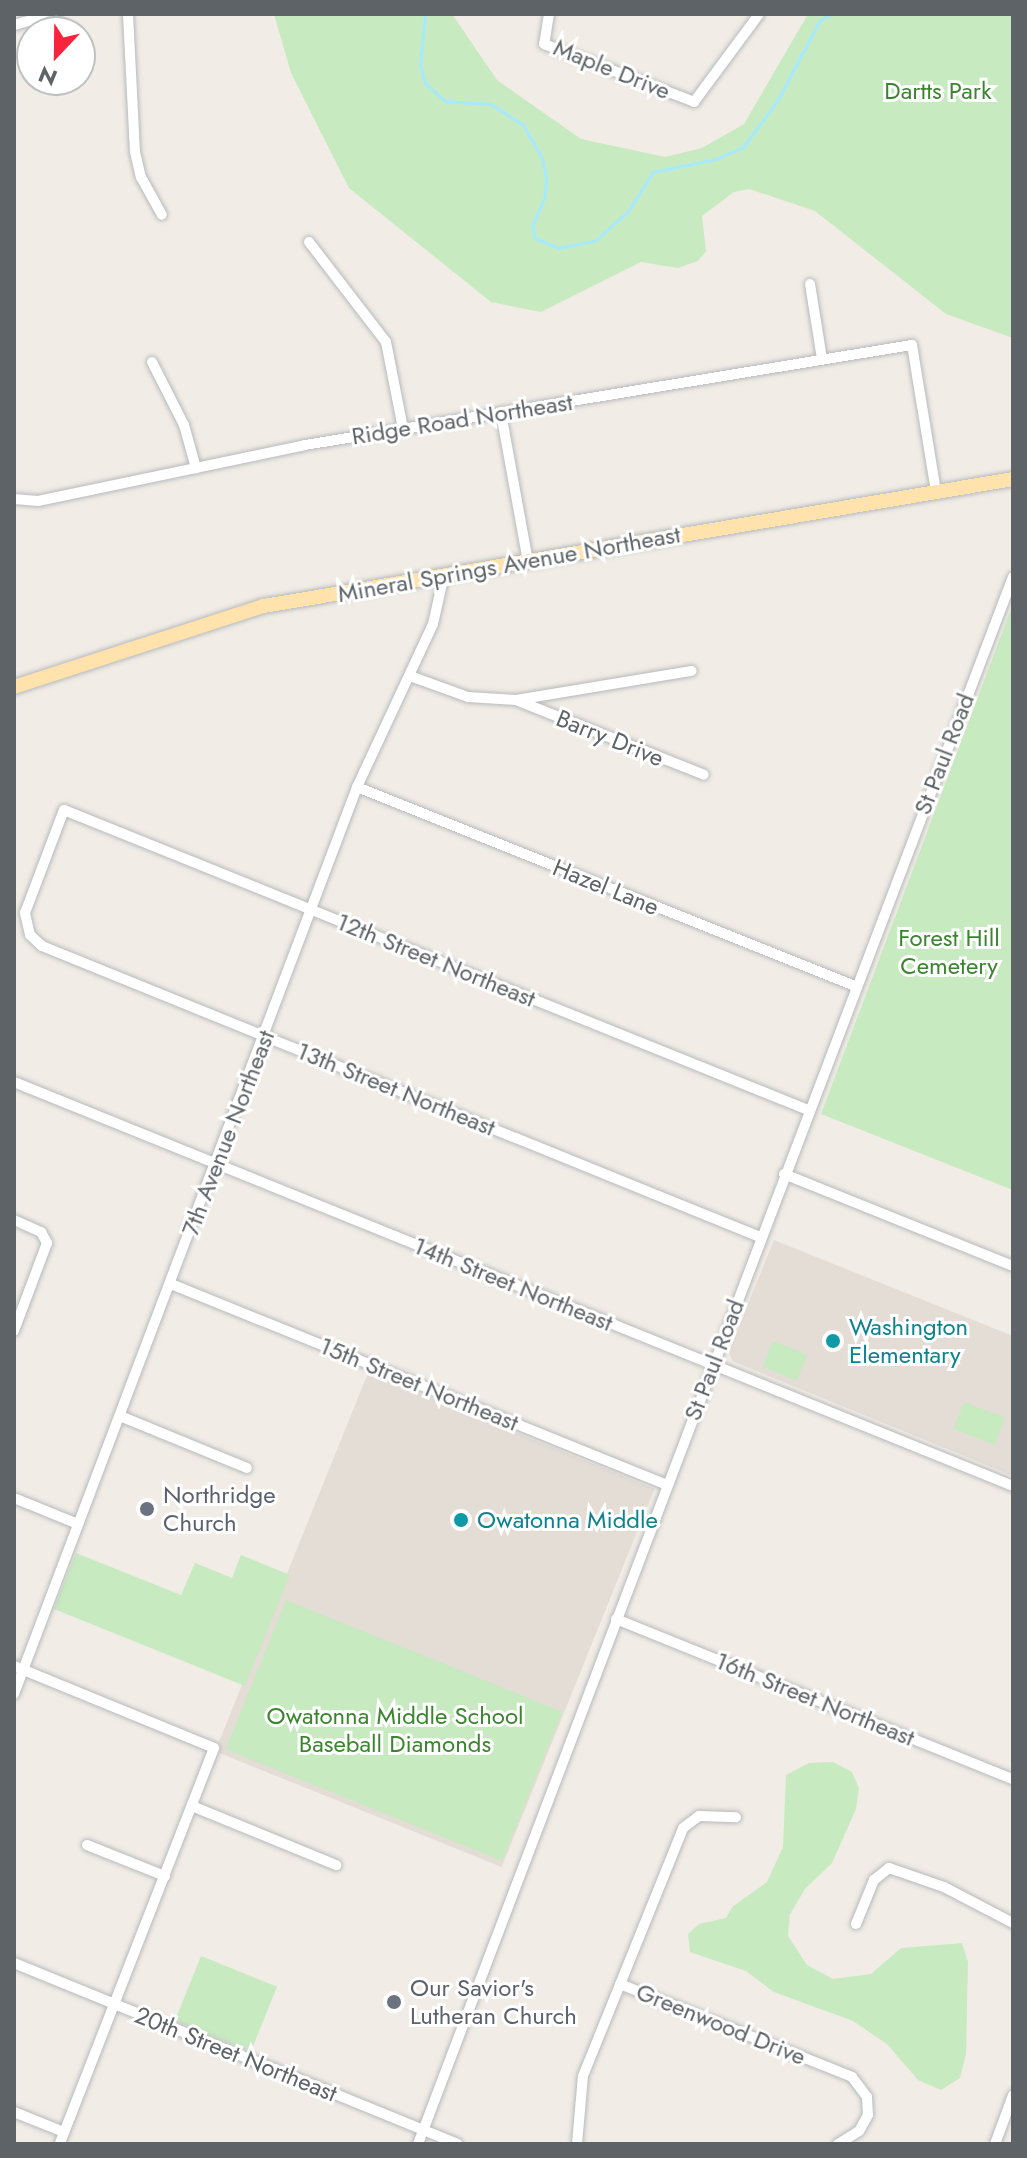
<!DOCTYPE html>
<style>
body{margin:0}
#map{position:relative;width:1027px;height:2158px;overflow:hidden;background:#f1ece5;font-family:Jost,sans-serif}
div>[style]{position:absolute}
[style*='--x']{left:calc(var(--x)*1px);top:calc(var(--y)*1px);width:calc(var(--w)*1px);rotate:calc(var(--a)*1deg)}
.education>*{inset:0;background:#e3ddd6;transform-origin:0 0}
.green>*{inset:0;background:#c8eac0;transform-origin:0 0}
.stream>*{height:3px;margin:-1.5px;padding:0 1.5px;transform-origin:1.5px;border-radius:1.5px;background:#a7e9ff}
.roads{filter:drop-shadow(0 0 2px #b6babd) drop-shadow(0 0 2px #b6babd)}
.minor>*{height:10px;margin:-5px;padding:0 5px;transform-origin:5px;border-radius:5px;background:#fff}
.major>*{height:14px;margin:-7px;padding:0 7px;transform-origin:7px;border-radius:7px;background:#ffe2ac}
.dots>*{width:22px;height:22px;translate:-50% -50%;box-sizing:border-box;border:4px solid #fff;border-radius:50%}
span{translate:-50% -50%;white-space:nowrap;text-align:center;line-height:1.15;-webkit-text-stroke:6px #fff;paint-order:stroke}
.street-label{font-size:24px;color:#5d6367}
.park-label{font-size:24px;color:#3a852e}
.culture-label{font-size:24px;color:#0d838f}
.left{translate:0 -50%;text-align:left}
.worship-label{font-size:24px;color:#5b616d}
.frame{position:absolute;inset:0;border:16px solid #5d6367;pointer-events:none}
.north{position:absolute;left:16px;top:16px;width:80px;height:80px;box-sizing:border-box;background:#fff;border:2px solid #bec1c2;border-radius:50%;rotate:202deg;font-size:22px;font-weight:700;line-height:32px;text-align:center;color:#5d6367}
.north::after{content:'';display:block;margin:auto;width:28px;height:36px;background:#f8243c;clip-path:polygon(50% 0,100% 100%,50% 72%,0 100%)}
</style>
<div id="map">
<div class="education">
<i style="clip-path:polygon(774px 1240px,1013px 1336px,1013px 1476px,732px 1361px,729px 1351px)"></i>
<i style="left:368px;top:1373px;width:309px;height:408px;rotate:22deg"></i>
</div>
<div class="green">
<i style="clip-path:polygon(274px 14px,452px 14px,497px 80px,581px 139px,665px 157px,702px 148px,744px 124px,808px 14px,1013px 14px,1013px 338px,946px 314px,815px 211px,749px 189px,734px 192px,702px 216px,706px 251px,698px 261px,678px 268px,641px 262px,541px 312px,491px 302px,349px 188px,291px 73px)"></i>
<i style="clip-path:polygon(1013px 604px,1013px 1190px,821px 1114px)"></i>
<i style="left:773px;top:1341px;width:37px;height:28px;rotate:22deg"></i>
<i style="left:964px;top:1402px;width:44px;height:29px;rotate:21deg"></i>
<i style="clip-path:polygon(76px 1553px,181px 1595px,195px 1563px,232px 1578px,241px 1555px,290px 1575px,245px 1686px,54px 1609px)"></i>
<i style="left:286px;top:1600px;width:298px;height:161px;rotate:22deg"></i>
<i style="clip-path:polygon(833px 1762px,852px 1772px,859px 1788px,856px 1809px,832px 1863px,805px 1889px,790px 1914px,788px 1936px,807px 1965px,833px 1979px,871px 1974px,901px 1948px,962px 1943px,968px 1962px,966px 2054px,960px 2078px,941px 2090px,918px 2080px,887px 2044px,853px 2021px,774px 1992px,746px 1971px,690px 1952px,688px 1934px,699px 1924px,726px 1918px,732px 1907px,767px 1882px,783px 1847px,786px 1775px,809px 1763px)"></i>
<i style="left:201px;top:1956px;width:82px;height:70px;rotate:22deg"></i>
</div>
<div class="stream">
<i style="--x:425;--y:14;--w:51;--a:95.6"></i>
<i style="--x:420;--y:65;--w:19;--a:74"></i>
<i style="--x:425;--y:83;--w:27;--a:42"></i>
<i style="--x:445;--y:101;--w:46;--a:3.7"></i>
<i style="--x:491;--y:104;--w:38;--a:33"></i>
<i style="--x:523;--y:125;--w:38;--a:60"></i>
<i style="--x:542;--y:158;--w:19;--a:78"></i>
<i style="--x:546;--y:177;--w:21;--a:95"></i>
<i style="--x:544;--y:198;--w:30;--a:113"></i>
<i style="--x:532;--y:226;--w:12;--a:76"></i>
<i style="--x:535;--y:238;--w:26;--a:23"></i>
<i style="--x:559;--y:248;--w:38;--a:-12"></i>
<i style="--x:596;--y:240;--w:43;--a:-42.2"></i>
<i style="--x:628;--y:211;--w:46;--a:-57.3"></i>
<i style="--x:653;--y:172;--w:64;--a:-11.7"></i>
<i style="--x:716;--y:159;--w:30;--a:-24"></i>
<i style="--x:743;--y:147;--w:57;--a:-53.5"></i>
<i style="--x:777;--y:101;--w:92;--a:-62"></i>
<i style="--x:820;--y:20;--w:13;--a:-29"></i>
</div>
<div class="roads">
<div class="minor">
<i style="--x:128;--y:14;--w:138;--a:87.1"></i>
<i style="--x:135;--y:152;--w:26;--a:77"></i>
<i style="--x:141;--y:177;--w:43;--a:61.1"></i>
<i style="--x:549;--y:14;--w:30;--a:99"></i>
<i style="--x:544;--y:44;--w:161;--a:21.1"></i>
<i style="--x:694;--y:102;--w:109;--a:-53.5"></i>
<i style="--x:14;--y:25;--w:41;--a:-15.8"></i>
<i style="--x:309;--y:242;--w:126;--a:52.4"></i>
<i style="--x:386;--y:342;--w:89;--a:78.9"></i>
<i style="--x:810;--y:284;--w:76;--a:80.9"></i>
<i style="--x:152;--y:362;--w:71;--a:63.1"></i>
<i style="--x:184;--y:425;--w:45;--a:74.4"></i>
<i style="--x:501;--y:413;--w:150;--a:79.7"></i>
<i style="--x:14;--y:499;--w:24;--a:5"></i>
<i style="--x:38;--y:501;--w:273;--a:-11.8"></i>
<i style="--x:305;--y:445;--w:615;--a:-9.36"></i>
<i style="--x:912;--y:345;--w:149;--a:80.7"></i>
<i style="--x:410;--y:676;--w:62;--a:19.9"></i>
<i style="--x:468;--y:697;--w:48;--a:3.6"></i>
<i style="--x:516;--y:700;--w:202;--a:21.7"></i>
<i style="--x:516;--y:700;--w:178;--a:-9.4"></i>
<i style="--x:357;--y:787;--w:536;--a:21.78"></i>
<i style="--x:14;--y:1082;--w:1078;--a:22.02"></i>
<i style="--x:784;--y:1174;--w:247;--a:21.9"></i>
<i style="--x:14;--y:1220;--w:30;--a:24"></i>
<i style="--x:41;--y:1232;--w:13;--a:61"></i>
<i style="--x:47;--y:1243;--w:94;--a:110.6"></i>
<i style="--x:760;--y:1237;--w:775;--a:-157.94"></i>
<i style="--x:42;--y:946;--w:16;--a:-137"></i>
<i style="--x:30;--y:935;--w:23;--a:-103"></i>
<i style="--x:25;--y:913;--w:110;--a:-69.3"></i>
<i style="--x:64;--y:810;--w:802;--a:21.96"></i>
<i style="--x:171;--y:1284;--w:535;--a:22.06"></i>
<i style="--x:120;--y:1416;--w:137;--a:22.3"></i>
<i style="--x:14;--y:1498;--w:69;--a:22.1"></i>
<i style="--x:616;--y:1619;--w:428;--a:22"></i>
<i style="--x:14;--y:1666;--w:216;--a:22.3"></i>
<i style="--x:214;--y:1748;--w:425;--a:111.3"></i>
<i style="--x:14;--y:1694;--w:970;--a:-69.28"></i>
<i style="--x:357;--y:787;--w:180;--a:-65"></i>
<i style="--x:433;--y:624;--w:50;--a:-77.3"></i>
<i style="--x:192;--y:1806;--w:156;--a:22.3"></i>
<i style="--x:87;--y:1845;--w:84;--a:21.7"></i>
<i style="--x:856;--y:1924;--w:48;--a:-67.8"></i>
<i style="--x:874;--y:1880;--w:19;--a:-39"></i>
<i style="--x:889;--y:1868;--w:58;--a:19.1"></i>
<i style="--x:944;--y:1887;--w:78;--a:27.6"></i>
<i style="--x:14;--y:1963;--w:479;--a:22.2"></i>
<i style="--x:620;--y:1984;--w:250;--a:21.8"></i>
<i style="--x:852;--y:2077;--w:25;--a:53"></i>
<i style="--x:867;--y:2097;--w:18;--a:87"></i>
<i style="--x:868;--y:2115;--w:18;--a:119"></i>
<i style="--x:859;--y:2131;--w:25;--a:148"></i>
<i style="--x:14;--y:2112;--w:54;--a:21.8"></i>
<i style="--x:418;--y:2144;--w:1676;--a:-69.21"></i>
<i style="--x:577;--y:2144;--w:68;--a:-85"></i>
<i style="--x:583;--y:2076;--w:267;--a:-68"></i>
<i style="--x:683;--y:1828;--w:20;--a:-37"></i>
<i style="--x:699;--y:1816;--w:37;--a:2"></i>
<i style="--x:995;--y:2144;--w:52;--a:-69.8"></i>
</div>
<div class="major">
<i style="--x:14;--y:687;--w:263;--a:-18"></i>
<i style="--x:264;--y:606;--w:760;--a:-9.62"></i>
</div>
</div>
<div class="dots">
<i style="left:833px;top:1341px;background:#0f9aa8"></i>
<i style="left:147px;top:1509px;background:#6b7280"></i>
<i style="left:461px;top:1520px;background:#0f9aa8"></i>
<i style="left:394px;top:2002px;background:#6b7280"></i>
</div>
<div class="street-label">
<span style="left:612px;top:69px;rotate:22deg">Maple Drive</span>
<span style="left:462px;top:419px;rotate:-9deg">Ridge Road Northeast</span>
<span style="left:509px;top:564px;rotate:-10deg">Mineral Springs Avenue Northeast</span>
<span style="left:610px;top:738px;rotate:22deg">Barry Drive</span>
<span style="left:944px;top:754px;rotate:-69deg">St Paul Road</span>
<span style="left:606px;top:887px;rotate:22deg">Hazel Lane</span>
<span style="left:436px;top:960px;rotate:22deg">12th Street Northeast</span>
<span style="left:396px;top:1089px;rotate:22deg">13th Street Northeast</span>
<span style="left:228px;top:1133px;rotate:-69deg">7th Avenue Northeast</span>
<span style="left:513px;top:1284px;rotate:22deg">14th Street Northeast</span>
<span style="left:714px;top:1360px;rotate:-69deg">St Paul Road</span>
<span style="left:419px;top:1384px;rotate:22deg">15th Street Northeast</span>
<span style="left:815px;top:1699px;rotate:22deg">16th Street Northeast</span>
<span style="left:721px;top:2024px;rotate:22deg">Greenwood Drive</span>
<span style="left:236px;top:2054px;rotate:22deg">20th Street Northeast</span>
</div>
<div class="park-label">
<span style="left:938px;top:91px">Dartts Park</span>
<span style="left:949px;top:952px">Forest Hill<br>Cemetery</span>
<span style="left:395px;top:1730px">Owatonna Middle School<br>Baseball Diamonds</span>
</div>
<div class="culture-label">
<span class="left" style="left:849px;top:1341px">Washington<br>Elementary</span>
<span class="left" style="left:477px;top:1520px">Owatonna Middle</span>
</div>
<div class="worship-label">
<span class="left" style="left:163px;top:1509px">Northridge<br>Church</span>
<span class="left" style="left:410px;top:2002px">Our Savior's<br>Lutheran Church</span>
</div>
<div class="frame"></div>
<div class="north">N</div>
</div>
